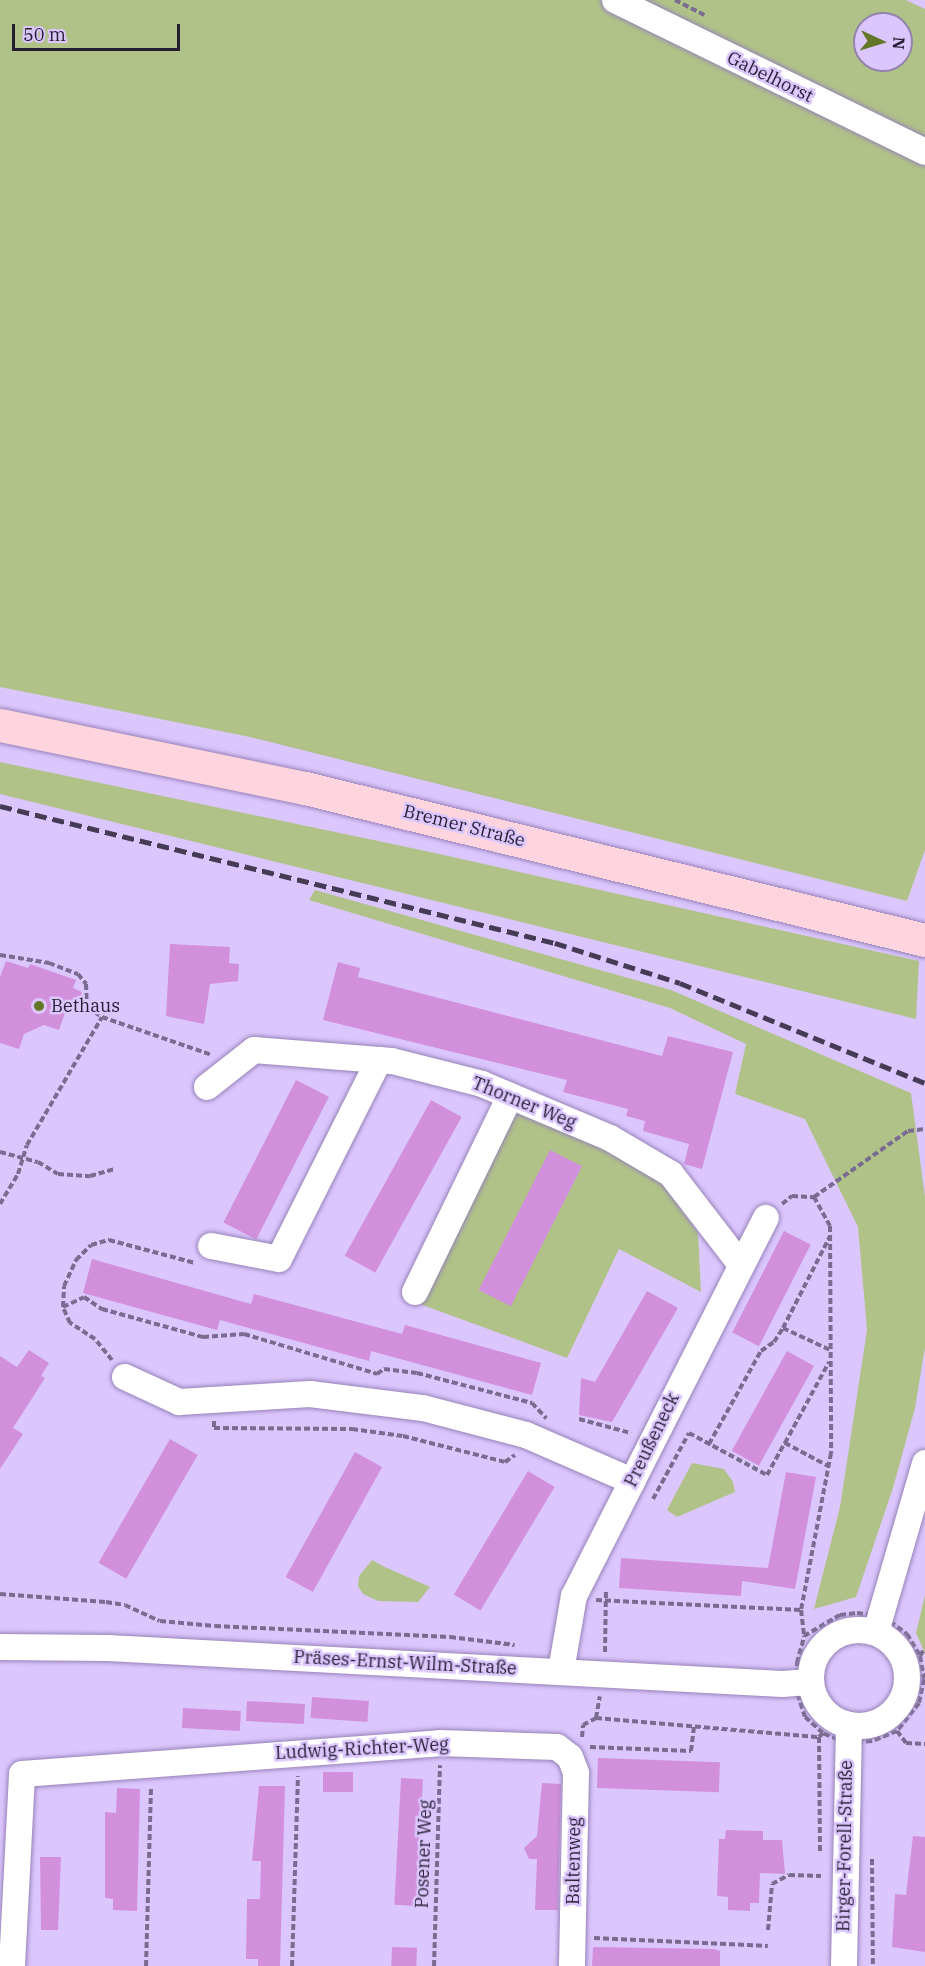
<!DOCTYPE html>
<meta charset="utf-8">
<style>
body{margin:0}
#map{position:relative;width:925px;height:1966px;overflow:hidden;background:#dbc6fe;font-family:"IBM Plex Serif",serif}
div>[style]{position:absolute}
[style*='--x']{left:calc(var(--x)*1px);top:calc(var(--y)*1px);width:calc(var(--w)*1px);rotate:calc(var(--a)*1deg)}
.green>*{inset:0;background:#b0c288}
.building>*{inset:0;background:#d290dc;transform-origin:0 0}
.path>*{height:4px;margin-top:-2px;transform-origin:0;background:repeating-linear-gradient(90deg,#7a6c90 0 6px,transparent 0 9px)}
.roads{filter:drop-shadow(0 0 2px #9883b7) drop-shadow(0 0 2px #9883b7)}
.minor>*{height:26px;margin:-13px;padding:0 13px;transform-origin:13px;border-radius:13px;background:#fff}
.minor>.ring{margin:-13px;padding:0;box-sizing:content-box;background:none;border:26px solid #fff;border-radius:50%}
.major>*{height:33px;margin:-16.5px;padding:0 16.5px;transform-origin:16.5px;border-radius:16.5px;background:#fed4df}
.rail>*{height:4.5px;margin-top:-2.25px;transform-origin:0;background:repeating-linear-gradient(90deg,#453b55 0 12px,transparent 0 18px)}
.dots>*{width:16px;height:16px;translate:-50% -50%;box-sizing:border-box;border:3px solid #dbc6fe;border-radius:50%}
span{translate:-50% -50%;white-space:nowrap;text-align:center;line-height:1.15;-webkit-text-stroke:5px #dbc6fe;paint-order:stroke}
.street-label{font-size:18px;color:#261e32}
.poi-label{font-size:18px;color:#261e32}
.left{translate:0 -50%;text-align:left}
.north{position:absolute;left:853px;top:12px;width:60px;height:60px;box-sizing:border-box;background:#dbc6fe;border:2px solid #9383ac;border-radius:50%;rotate:94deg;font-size:16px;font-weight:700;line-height:24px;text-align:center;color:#261e32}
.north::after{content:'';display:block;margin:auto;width:21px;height:27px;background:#637727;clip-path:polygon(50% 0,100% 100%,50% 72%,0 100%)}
.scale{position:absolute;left:12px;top:24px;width:168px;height:27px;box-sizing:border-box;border:3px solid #261e32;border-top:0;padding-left:8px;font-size:18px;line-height:21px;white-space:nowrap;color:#261e32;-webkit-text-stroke:4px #dbc6fe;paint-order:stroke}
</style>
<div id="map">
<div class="green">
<i style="clip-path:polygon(evenodd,0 0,906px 0,925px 9px,925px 850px,907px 901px,250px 737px,0 687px,0 0,865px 24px,901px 24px,901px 60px,865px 60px,865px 24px)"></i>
<i style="clip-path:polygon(0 762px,421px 850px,919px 961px,916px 1019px,0 794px)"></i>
<i style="clip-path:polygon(315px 890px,671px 990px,911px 1093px,925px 1197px,925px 1348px,915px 1408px,893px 1488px,856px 1597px,814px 1609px,840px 1507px,867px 1330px,858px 1227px,805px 1119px,735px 1094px,746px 1044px,670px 1008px,309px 900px)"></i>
<i style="clip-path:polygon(512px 1106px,607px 1149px,660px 1181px,698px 1233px,701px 1292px,619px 1249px,567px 1358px,417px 1303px)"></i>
<i style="clip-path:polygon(692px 1463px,724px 1469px,733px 1482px,735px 1492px,677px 1517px,667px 1510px)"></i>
<i style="clip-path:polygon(372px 1560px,385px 1567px,430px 1587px,418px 1602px,378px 1601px,363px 1594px,358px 1586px,359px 1576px)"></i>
<i style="clip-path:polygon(925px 1595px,925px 1653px,916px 1633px)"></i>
</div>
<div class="building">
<i style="clip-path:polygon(170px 944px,230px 947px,229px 963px,239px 964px,238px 981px,210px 984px,204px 1024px,166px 1016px)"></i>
<i style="clip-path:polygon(6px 961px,28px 968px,30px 964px,76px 980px,73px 988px,82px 992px,75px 1013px,66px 1010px,59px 1030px,44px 1025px,24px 1034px,19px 1049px,0 1043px,0 977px)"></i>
<i style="clip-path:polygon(338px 962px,360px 968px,358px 977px,662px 1056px,668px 1036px,733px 1052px,702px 1169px,684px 1164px,689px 1144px,643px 1131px,645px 1121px,626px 1116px,628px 1109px,563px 1092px,567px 1080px,323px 1020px)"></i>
<i style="left:296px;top:1080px;width:37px;height:160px;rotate:27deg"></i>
<i style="left:431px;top:1100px;width:35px;height:178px;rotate:29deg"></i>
<i style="left:550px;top:1150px;width:36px;height:157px;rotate:27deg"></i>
<i style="left:784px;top:1231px;width:30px;height:114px;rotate:27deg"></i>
<i style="clip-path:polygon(92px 1259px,251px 1304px,254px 1294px,402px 1334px,405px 1325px,541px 1363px,532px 1395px,371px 1351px,369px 1361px,220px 1320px,217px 1330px,83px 1293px)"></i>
<i style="clip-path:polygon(647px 1291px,678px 1308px,612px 1422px,579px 1415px,581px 1378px,595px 1382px)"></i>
<i style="clip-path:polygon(29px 1350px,49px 1363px,41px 1376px,45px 1378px,13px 1428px,23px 1434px,0 1469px,0 1356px,17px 1367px)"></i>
<i style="left:787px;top:1351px;width:31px;height:114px;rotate:29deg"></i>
<i style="left:170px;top:1439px;width:32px;height:143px;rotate:30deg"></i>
<i style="left:355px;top:1452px;width:31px;height:143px;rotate:29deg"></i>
<i style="left:528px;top:1471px;width:31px;height:144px;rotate:31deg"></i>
<i style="clip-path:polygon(786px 1472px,816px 1477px,795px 1589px,742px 1581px,741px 1596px,619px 1588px,621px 1558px,768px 1568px)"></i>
<i style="left:312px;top:1697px;width:57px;height:21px;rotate:4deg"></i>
<i style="left:247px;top:1701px;width:58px;height:20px;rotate:3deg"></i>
<i style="left:183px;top:1708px;width:58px;height:20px;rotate:3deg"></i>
<i style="left:598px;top:1758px;width:122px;height:30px;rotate:2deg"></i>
<i style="left:323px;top:1772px;width:30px;height:20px"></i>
<i style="left:401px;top:1778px;width:22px;height:127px;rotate:3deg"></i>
<i style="clip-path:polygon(542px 1783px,561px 1784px,558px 1910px,535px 1910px,537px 1859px,529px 1859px,524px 1848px,537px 1836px)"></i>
<i style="clip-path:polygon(259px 1786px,285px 1786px,280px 1966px,258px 1966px,258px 1959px,246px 1959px,247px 1899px,260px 1899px,261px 1861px,252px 1861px)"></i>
<i style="clip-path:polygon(117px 1788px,140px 1789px,137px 1911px,113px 1910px,113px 1899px,105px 1898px,105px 1812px,116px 1813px)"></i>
<i style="clip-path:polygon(726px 1830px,763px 1831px,763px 1840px,782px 1840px,785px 1874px,760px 1873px,759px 1903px,750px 1903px,750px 1911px,728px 1910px,728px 1897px,717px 1896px,719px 1839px,725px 1839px)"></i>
<i style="clip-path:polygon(913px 1836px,925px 1837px,925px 1952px,892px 1947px,895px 1894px,906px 1895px)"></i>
<i style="clip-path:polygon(40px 1857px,61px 1857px,58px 1930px,41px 1930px)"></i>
<i style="left:392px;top:1947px;width:25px;height:19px;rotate:2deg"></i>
<i style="clip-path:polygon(593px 1947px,714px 1949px,720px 1951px,720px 1966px,592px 1966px)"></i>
</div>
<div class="path">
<i style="--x:675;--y:0;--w:33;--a:27"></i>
<i style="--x:0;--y:955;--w:50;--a:9.3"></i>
<i style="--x:49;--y:963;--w:31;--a:21"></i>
<i style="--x:78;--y:974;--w:13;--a:51"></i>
<i style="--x:86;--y:984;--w:23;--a:88"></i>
<i style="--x:87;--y:1007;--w:18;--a:34"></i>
<i style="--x:0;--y:1152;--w:39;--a:15"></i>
<i style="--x:38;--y:1162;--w:23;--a:31"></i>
<i style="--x:58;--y:1174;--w:32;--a:4"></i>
<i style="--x:90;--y:1176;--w:26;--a:-16"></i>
<i style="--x:814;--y:1197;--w:115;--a:-35.1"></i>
<i style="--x:908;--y:1131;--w:17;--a:-7"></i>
<i style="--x:0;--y:1204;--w:35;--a:-59"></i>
<i style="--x:18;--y:1174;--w:30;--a:-73"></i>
<i style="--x:27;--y:1145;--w:148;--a:-59.6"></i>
<i style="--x:102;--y:1017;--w:116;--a:19.1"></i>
<i style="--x:782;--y:1204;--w:13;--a:-39"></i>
<i style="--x:792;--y:1196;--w:22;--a:3"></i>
<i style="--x:814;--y:1197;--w:33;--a:61"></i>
<i style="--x:830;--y:1226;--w:227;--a:89.7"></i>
<i style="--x:831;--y:1453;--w:160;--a:100.8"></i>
<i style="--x:801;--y:1610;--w:26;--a:83"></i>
<i style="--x:63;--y:1307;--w:23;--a:-25"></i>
<i style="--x:84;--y:1297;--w:22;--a:34"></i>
<i style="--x:102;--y:1309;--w:105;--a:15.5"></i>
<i style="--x:203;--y:1337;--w:41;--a:-4.2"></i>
<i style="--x:244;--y:1334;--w:139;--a:16.7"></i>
<i style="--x:377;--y:1374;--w:9;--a:-36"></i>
<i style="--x:384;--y:1369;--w:33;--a:7"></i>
<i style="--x:417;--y:1373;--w:119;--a:14.6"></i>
<i style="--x:532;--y:1403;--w:21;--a:47"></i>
<i style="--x:783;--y:1328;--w:52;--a:25.1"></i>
<i style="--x:112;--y:1360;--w:27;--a:-129"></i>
<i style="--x:95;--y:1339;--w:30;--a:-147"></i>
<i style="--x:70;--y:1323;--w:17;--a:-114"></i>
<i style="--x:63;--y:1307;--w:21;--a:-87"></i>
<i style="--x:64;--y:1286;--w:29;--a:-65"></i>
<i style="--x:76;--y:1260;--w:21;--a:-45"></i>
<i style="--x:91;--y:1245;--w:19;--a:-16"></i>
<i style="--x:109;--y:1240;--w:89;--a:15"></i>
<i style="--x:579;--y:1419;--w:54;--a:15.1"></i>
<i style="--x:214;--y:1421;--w:7;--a:90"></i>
<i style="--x:214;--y:1428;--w:138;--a:0.4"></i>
<i style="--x:352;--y:1429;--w:51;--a:7.8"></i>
<i style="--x:403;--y:1436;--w:105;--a:14.3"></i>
<i style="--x:505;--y:1462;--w:12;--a:-35"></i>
<i style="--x:785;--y:1443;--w:92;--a:-61.5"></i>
<i style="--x:709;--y:1444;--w:107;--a:-60.8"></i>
<i style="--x:761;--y:1351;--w:16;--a:-35"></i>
<i style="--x:774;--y:1342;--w:17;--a:-57"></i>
<i style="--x:783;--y:1328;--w:103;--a:-62.9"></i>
<i style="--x:653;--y:1499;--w:75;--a:-61.4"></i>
<i style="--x:689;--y:1433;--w:89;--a:28.3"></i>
<i style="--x:767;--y:1475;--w:37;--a:-61"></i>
<i style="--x:785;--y:1443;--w:49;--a:28.1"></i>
<i style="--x:0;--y:1594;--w:106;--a:4.3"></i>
<i style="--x:106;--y:1602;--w:19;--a:9"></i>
<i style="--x:125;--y:1605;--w:38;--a:25"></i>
<i style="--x:160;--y:1621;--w:55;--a:5.2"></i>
<i style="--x:215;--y:1626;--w:235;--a:2.7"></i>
<i style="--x:450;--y:1637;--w:65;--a:7"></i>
<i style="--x:596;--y:1600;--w:205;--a:2.8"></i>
<i style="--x:857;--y:1613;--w:26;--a:7"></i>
<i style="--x:883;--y:1616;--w:30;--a:37"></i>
<i style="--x:907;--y:1634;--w:26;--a:59"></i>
<i style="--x:920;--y:1656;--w:23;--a:80"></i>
<i style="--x:924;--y:1679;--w:25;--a:102"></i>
<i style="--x:919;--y:1703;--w:36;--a:128"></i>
<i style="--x:897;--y:1731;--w:27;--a:158"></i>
<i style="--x:872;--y:1741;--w:26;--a:176"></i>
<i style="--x:846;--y:1743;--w:25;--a:-157"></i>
<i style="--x:823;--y:1733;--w:24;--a:-138"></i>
<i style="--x:805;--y:1717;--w:25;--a:-108"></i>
<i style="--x:797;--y:1693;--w:30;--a:-90"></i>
<i style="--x:797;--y:1663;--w:28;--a:-75"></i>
<i style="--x:804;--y:1636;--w:42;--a:-30.3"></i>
<i style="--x:840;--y:1615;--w:17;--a:-7"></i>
<i style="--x:605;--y:1652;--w:63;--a:-89.1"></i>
<i style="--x:920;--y:1656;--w:9;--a:-58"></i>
<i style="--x:596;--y:1718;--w:224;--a:4.9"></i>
<i style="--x:897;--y:1731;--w:15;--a:53"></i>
<i style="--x:906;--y:1743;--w:19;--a:3"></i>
<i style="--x:582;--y:1737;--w:12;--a:-85"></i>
<i style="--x:583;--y:1725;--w:15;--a:-28"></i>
<i style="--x:596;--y:1718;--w:22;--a:-80"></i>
<i style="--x:590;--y:1747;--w:101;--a:2.3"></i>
<i style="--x:691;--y:1751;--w:25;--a:-83"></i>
<i style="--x:820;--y:1851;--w:114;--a:-90.5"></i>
<i style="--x:819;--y:1737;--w:6;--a:-45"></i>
<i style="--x:872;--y:1859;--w:107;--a:89.5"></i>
<i style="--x:768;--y:1930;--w:46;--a:-85"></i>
<i style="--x:772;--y:1884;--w:19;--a:-28"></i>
<i style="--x:789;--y:1875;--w:32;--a:2"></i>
<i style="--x:594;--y:1938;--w:174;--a:2.6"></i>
<i style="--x:146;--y:1966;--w:180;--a:-88.4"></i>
<i style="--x:292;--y:1966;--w:190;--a:-88.2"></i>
<i style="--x:434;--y:1966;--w:201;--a:-88.3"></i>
</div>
<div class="roads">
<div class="minor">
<i style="--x:615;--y:0;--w:345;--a:26.1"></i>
<i style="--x:207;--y:1087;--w:60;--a:-38.2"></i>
<i style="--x:254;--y:1050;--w:138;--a:4.6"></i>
<i style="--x:392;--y:1061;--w:93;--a:14.3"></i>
<i style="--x:482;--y:1084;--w:139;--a:22.9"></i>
<i style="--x:610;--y:1138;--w:71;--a:30.5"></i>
<i style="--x:671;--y:1174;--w:115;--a:52.4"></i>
<i style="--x:211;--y:1246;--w:69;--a:10.8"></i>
<i style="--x:279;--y:1259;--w:223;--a:-63.3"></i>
<i style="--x:415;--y:1292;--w:218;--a:-64.1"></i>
<i style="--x:125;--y:1377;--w:60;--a:24.8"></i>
<i style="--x:179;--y:1402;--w:131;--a:-3.5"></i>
<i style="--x:310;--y:1394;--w:114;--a:7.1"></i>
<i style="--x:423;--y:1408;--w:106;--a:14.7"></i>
<i style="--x:526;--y:1435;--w:116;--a:23.5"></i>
<i class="ring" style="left:811px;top:1630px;width:70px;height:70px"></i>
<i style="--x:876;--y:1632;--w:176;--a:-73.8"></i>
<i style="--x:0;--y:1647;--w:108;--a:0.5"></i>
<i style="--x:108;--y:1648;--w:675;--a:3.06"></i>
<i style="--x:782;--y:1684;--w:28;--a:-4"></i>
<i style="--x:561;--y:1671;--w:76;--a:-80.2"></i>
<i style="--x:574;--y:1596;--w:424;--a:-63.1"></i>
<i style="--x:12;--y:1966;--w:192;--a:-87"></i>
<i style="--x:22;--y:1774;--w:419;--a:-4.2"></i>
<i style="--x:440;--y:1743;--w:117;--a:2"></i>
<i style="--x:557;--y:1747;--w:16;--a:38"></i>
<i style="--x:570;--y:1757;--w:17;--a:69"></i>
<i style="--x:576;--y:1773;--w:193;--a:91.2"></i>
<i style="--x:844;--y:1966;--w:241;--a:-88.8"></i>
</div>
<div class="major">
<i style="--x:0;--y:725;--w:311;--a:11.7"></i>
<i style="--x:305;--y:788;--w:638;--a:13.78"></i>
</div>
</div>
<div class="rail">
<i style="--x:0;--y:806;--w:572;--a:13.87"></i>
<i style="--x:555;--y:943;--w:131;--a:17.7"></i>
<i style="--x:680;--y:983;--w:265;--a:22.2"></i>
</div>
<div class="dots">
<i style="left:39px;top:1006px;background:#637727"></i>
</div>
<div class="street-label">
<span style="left:770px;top:77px;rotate:26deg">Gabelhorst</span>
<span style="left:464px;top:826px;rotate:14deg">Bremer Straße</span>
<span style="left:524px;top:1103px;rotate:22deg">Thorner Weg</span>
<span style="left:652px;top:1440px;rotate:-64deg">Preußeneck</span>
<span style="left:405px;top:1663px;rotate:3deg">Präses-Ernst-Wilm-Straße</span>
<span style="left:362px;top:1749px;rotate:-3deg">Ludwig-Richter-Weg</span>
<span style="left:845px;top:1846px;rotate:-89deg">Birger-Forell-Straße</span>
<span style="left:424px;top:1854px;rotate:-88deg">Posener Weg</span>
<span style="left:574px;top:1861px;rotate:-89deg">Baltenweg</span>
</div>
<div class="poi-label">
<span class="left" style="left:51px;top:1006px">Bethaus</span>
</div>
<div class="north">N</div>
<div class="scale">50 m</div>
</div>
